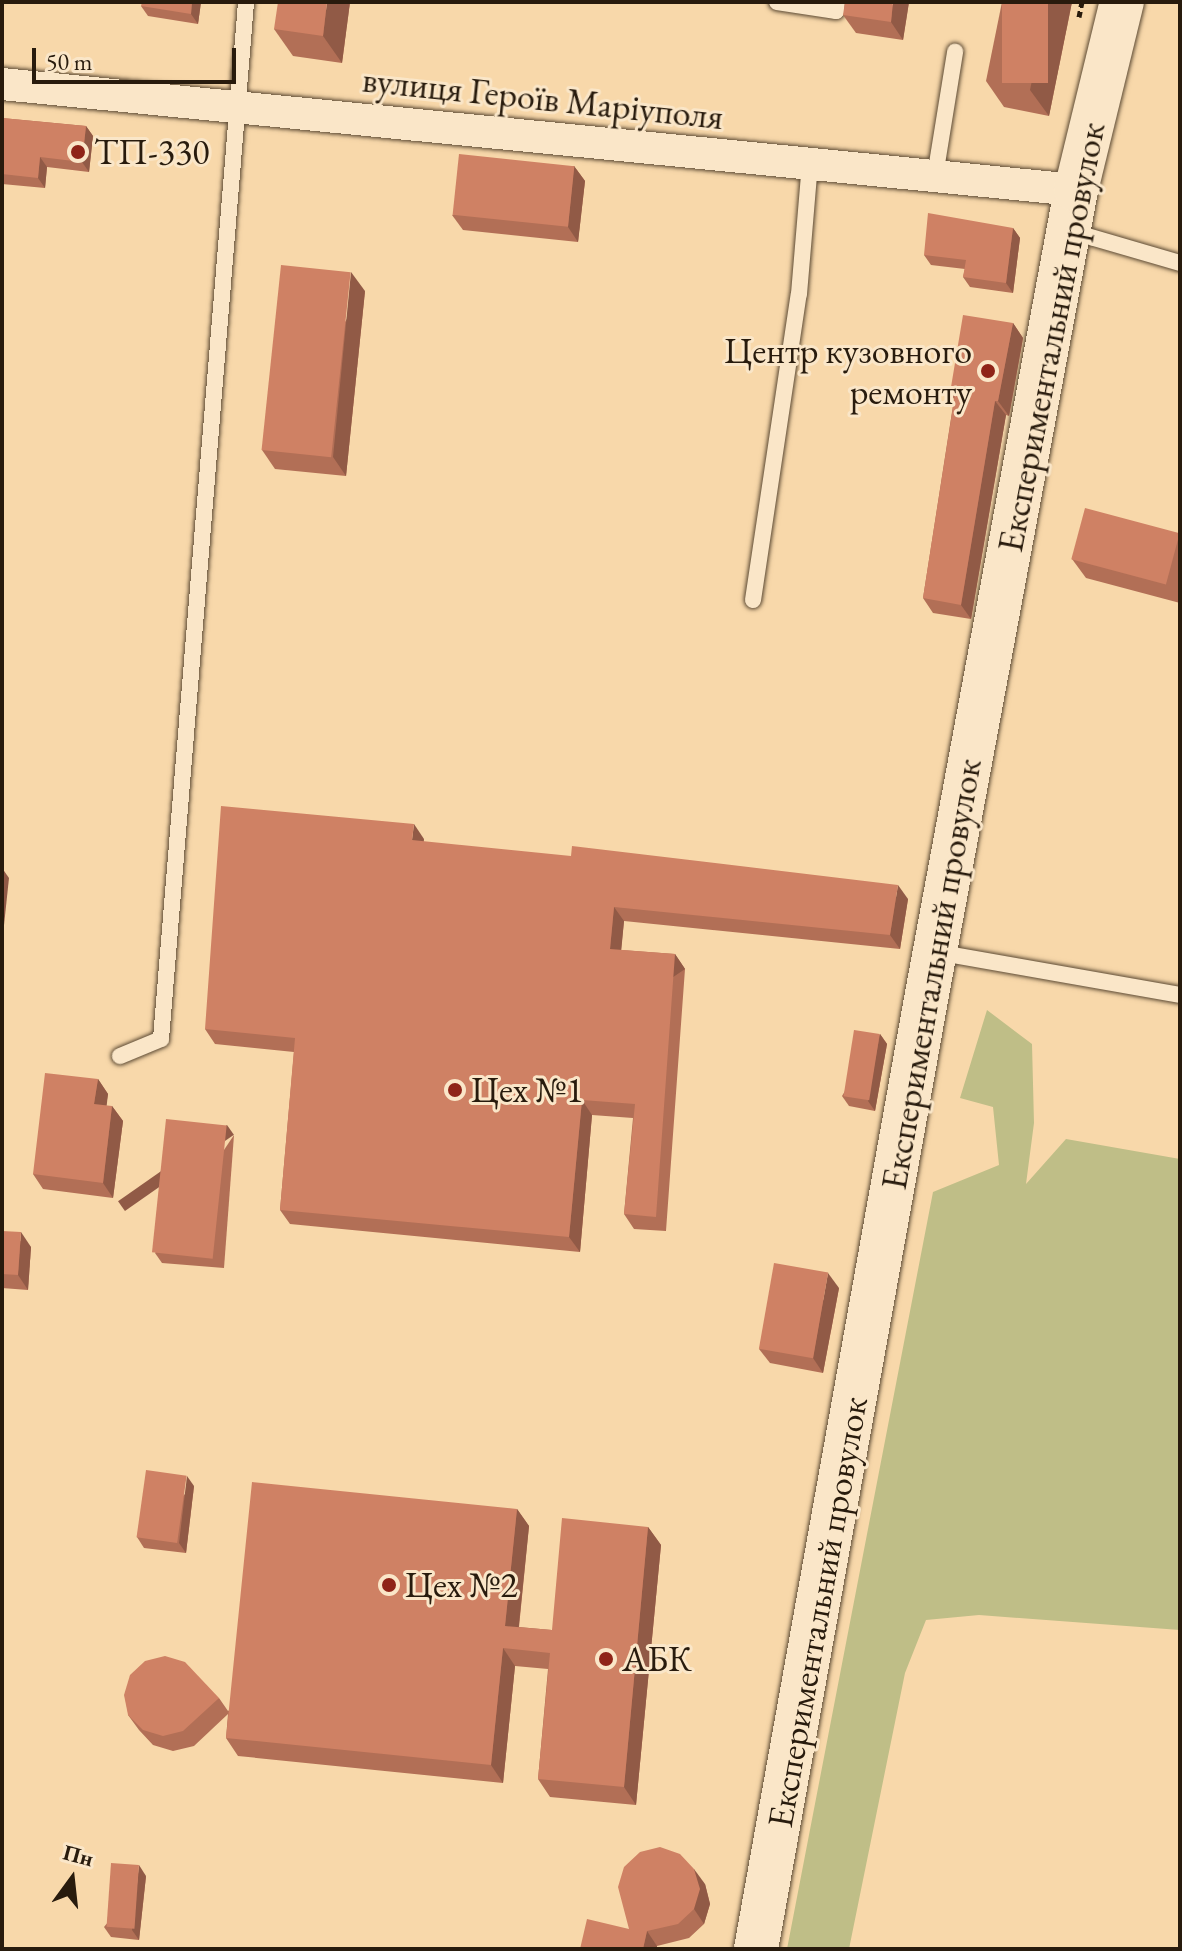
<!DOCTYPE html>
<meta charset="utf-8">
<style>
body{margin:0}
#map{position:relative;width:1182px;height:1951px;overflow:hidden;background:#f8d8aa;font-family:"EB Garamond",serif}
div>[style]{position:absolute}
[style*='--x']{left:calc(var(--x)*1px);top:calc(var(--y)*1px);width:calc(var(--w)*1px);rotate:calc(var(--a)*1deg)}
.green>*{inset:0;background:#bfbe87}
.path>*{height:5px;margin-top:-2.5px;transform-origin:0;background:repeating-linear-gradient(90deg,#281b0d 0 6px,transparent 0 10px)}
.roads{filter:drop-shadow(0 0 2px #5c4a34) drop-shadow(0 0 2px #5c4a34)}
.lane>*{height:16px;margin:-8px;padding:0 8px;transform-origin:8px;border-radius:8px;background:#fae6c8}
.street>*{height:32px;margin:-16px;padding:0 16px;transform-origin:16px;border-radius:16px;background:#fae6c8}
.secondary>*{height:44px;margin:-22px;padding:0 22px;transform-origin:22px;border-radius:22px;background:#fae6c8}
.wall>*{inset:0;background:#b26f56}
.shaded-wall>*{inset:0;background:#915a46;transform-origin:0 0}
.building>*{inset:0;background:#cf8164;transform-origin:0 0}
.dots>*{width:22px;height:22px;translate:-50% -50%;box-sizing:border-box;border:4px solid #fae6c8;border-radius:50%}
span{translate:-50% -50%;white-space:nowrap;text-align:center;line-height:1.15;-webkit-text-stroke:6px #fae6c8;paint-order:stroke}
.street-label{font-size:36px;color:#281b0d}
.poi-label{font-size:36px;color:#281b0d}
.left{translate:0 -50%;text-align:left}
.right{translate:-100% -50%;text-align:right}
.frame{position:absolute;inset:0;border:4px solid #281b0d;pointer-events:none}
.north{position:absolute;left:32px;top:1839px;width:80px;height:80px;-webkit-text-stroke:6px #fae6c8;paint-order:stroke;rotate:15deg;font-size:22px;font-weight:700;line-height:32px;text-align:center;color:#281b0d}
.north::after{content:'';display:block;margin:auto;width:28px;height:36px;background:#281b0d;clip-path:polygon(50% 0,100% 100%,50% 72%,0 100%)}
.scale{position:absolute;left:32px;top:48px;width:204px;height:36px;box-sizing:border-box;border:4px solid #281b0d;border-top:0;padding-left:10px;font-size:24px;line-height:28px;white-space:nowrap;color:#281b0d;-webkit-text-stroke:6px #fae6c8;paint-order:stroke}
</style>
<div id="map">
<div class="green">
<i style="clip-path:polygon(987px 1010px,1032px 1044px,1034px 1123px,1026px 1184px,1066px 1139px,1180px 1159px,1180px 1630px,979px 1615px,926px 1620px,905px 1673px,849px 1949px,787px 1949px,933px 1192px,999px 1165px,993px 1107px,960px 1098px)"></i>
</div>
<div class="path">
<i style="--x:1079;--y:17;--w:15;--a:-79"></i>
</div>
<div class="roads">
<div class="lane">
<i style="--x:777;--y:2;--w:60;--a:8.7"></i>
<i style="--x:836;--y:11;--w:9;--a:-84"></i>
<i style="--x:935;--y:176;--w:126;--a:-80.8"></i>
<i style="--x:1070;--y:231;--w:115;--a:16.2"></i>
<i style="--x:753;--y:600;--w:309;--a:-81.5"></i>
<i style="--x:799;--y:294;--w:130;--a:-85.2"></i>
<i style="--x:936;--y:952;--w:248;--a:10"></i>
<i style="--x:120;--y:1056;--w:44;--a:-22.5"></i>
<i style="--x:161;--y:1039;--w:1040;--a:-85.31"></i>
</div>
<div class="street">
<i style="--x:2;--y:84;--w:1079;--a:5.64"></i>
</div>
<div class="secondary">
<i style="--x:756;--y:1949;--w:970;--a:-79.85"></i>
<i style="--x:927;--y:994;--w:818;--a:-79.5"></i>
<i style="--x:1076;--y:190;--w:194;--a:-76.3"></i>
</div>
</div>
<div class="wall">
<i style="clip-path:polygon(201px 2px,198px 24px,148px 16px,141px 6px)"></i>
<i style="clip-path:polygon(350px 2px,342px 63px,293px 56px,274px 29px)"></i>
<i style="clip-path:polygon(909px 2px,903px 40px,856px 33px,843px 15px)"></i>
<i style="clip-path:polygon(1002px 2px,1072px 2px,1049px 116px,1004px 107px,986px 81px)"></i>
<i style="clip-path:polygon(2px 118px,86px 126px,93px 136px,89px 172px,47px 167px,45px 188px,2px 184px)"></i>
<i style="clip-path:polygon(574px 166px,585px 181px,578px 242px,463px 230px,452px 215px)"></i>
<i style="clip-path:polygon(1013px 228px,1020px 238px,1013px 293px,970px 287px,963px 277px,965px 269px,931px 265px,924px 255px)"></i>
<i style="clip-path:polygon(365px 291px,346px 476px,275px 469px,262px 450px)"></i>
<i style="clip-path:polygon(1013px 323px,1023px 338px,1009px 416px,1006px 415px,971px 619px,933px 613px,923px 598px,954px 399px,950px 393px)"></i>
<i style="clip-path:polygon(1180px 533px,1180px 603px,1086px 578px,1072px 559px)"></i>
<i style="clip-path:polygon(424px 839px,423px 842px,908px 899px,900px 949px,624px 921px,621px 950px,675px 954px,685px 969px,666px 1231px,634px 1229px,624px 1214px,633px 1118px,592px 1115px,580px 1252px,290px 1224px,280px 1210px,294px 1052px,215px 1044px,205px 1029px)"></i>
<i style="clip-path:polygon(880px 1034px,887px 1044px,875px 1111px,849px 1106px,842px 1096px)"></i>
<i style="clip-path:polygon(98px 1079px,108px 1094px,106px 1106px,112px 1106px,123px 1121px,113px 1198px,43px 1189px,33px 1174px)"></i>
<i style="clip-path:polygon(234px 1135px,224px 1268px,162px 1263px,155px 1253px)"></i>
<i style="clip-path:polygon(2px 1231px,31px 1247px,28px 1290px,2px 1288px)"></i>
<i style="clip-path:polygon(839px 1288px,823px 1373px,770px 1363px,759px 1349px)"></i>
<i style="clip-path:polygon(194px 1486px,186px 1553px,144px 1548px,137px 1537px)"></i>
<i style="clip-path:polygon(517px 1509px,529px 1526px,519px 1627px,552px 1630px,648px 1527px,661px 1545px,636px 1805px,550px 1797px,538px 1779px,548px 1669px,515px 1666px,503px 1783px,238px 1756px,226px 1738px,228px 1714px,194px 1746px,173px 1751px,153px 1745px,139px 1730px,128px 1715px,219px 1698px,228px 1711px)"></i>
<i style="clip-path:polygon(146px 1876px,139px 1940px,111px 1937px,104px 1927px)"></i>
<i style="clip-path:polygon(705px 1884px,710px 1904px,704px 1924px,689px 1938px,657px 1946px,657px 1949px,580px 1949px,629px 1929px)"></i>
</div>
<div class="shaded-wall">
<i style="clip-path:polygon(192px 2px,201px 2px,198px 24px,191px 14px)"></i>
<i style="clip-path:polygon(327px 2px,350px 2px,342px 63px,323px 36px)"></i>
<i style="clip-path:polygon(893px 2px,909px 2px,903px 40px,891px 22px)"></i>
<i style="clip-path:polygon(1048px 2px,1072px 2px,1049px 116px,1030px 90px)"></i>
<i style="clip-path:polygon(86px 126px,93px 136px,89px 172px,82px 162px)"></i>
<i style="clip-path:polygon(40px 157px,47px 167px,45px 188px,38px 178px)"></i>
<i style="clip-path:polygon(574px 166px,585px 181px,578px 242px,568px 227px)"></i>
<i style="clip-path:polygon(1013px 228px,1020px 238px,1013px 293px,1006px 283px)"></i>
<i style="clip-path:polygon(351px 272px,365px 291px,346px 476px,333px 457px)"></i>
<i style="clip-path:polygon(1013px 323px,1023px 338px,1009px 416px,998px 401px)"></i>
<i style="clip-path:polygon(995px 401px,1006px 415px,971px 619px,961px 605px)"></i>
<i style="clip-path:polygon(414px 824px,424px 839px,422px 855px,412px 840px)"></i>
<i style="clip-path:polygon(2px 868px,9px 878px,2px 944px)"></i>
<i style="clip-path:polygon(898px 885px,908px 899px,900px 949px,890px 935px)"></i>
<i style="clip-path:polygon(614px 907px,624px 921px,620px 963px,610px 949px)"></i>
<i style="left:675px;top:954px;width:18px;height:264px;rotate:56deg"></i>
<i style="clip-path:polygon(880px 1034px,887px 1044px,875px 1111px,868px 1101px)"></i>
<i style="clip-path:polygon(98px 1079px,108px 1094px,105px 1119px,94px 1104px)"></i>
<i style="clip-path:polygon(582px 1100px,592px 1115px,580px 1252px,569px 1237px)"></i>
<i style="clip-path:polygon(112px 1106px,123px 1121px,113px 1198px,103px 1183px)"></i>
<i style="left:227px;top:1125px;width:12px;height:133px;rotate:55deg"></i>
<i style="clip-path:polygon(21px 1232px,31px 1247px,28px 1290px,18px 1275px)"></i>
<i style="clip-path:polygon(828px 1273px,839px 1288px,823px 1373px,813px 1358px)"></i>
<i style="clip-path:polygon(187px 1476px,194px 1486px,186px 1553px,179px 1543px)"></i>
<i style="clip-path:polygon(517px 1509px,529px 1526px,517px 1643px,505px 1626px)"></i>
<i style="clip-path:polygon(648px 1527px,661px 1545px,636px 1805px,624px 1787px)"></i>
<i style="clip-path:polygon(503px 1648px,515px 1666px,503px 1783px,491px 1765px)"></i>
<i style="clip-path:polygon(139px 1865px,146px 1876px,139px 1940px,132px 1930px)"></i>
<i style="clip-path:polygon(694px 1869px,705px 1884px,710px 1904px,704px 1924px,694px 1909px)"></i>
<i style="clip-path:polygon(647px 1931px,657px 1946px,657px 1949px,643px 1949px)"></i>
</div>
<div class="building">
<i style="clip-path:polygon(142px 2px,192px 2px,191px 14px,141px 6px)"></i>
<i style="clip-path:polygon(278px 2px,327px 2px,323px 36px,274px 29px)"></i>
<i style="clip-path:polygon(845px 2px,893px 2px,891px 22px,843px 15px)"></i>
<i style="left:1002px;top:2px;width:46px;height:81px"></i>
<i style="clip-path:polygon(2px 118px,86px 126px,82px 162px,40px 157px,38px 178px,2px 174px)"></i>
<i style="left:459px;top:154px;width:116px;height:61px;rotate:6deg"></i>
<i style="clip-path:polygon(928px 213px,1013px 228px,1006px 283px,963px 277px,966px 260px,924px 255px)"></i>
<i style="left:281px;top:265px;width:70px;height:186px;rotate:6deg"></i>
<i style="clip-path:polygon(963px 315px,1013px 323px,998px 401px,995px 401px,961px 605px,923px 598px,955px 394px,950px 393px)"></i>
<i style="left:1085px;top:508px;width:98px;height:53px;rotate:15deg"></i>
<i style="clip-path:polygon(221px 806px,414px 824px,412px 840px,571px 856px,572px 846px,898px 885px,890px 935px,614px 907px,610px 949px,675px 954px,656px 1217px,624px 1214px,635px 1104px,582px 1100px,569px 1237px,280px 1210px,295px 1038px,205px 1029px)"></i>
<i style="left:854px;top:1030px;width:26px;height:67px;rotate:9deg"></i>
<i style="clip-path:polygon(45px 1073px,98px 1079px,94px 1104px,112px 1106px,103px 1183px,33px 1174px)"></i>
<i style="left:166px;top:1119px;width:61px;height:134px;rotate:6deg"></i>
<i style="clip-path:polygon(2px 1231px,21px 1232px,18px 1275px,2px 1274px)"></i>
<i style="left:774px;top:1263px;width:55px;height:87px;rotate:10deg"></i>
<i style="left:146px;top:1470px;width:41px;height:68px;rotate:8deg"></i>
<i style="clip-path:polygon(252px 1482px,517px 1509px,505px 1626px,552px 1630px,562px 1518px,648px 1527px,624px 1787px,538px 1779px,550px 1653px,503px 1648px,491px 1765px,226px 1738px)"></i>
<i style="clip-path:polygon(165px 1656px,185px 1662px,219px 1698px,183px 1731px,163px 1736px,143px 1730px,128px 1715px,124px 1695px,130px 1675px,145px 1661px)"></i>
<i style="clip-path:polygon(660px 1847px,680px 1854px,694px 1869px,700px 1889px,694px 1909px,678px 1924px,647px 1931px,643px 1949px,580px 1949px,587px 1919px,629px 1929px,618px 1887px,624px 1867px,640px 1852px)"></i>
<i style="left:111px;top:1863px;width:28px;height:64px;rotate:4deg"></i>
</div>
<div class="dots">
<i style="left:78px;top:152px;background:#8f2418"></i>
<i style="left:988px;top:371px;background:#8f2418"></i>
<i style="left:455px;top:1090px;background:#8f2418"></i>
<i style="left:389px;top:1585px;background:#8f2418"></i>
<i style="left:606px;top:1659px;background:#8f2418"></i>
</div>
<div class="street-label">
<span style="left:543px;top:98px;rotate:6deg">вулиця Героїв Маріуполя</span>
<span style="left:1051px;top:337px;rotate:-79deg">Експериментальний провулок</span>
<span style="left:931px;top:974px;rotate:-80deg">Експериментальний провулок</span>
<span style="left:817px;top:1612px;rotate:-80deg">Експериментальний провулок</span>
</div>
<div class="poi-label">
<span class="left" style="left:94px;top:152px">ТП-330</span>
<span class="right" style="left:972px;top:371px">Центр кузовного<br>ремонту</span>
<span class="left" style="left:471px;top:1090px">Цех №1</span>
<span class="left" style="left:405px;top:1585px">Цех №2</span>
<span class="left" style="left:622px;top:1659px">АБК</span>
</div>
<div class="frame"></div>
<div class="north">Пн</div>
<div class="scale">50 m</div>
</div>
